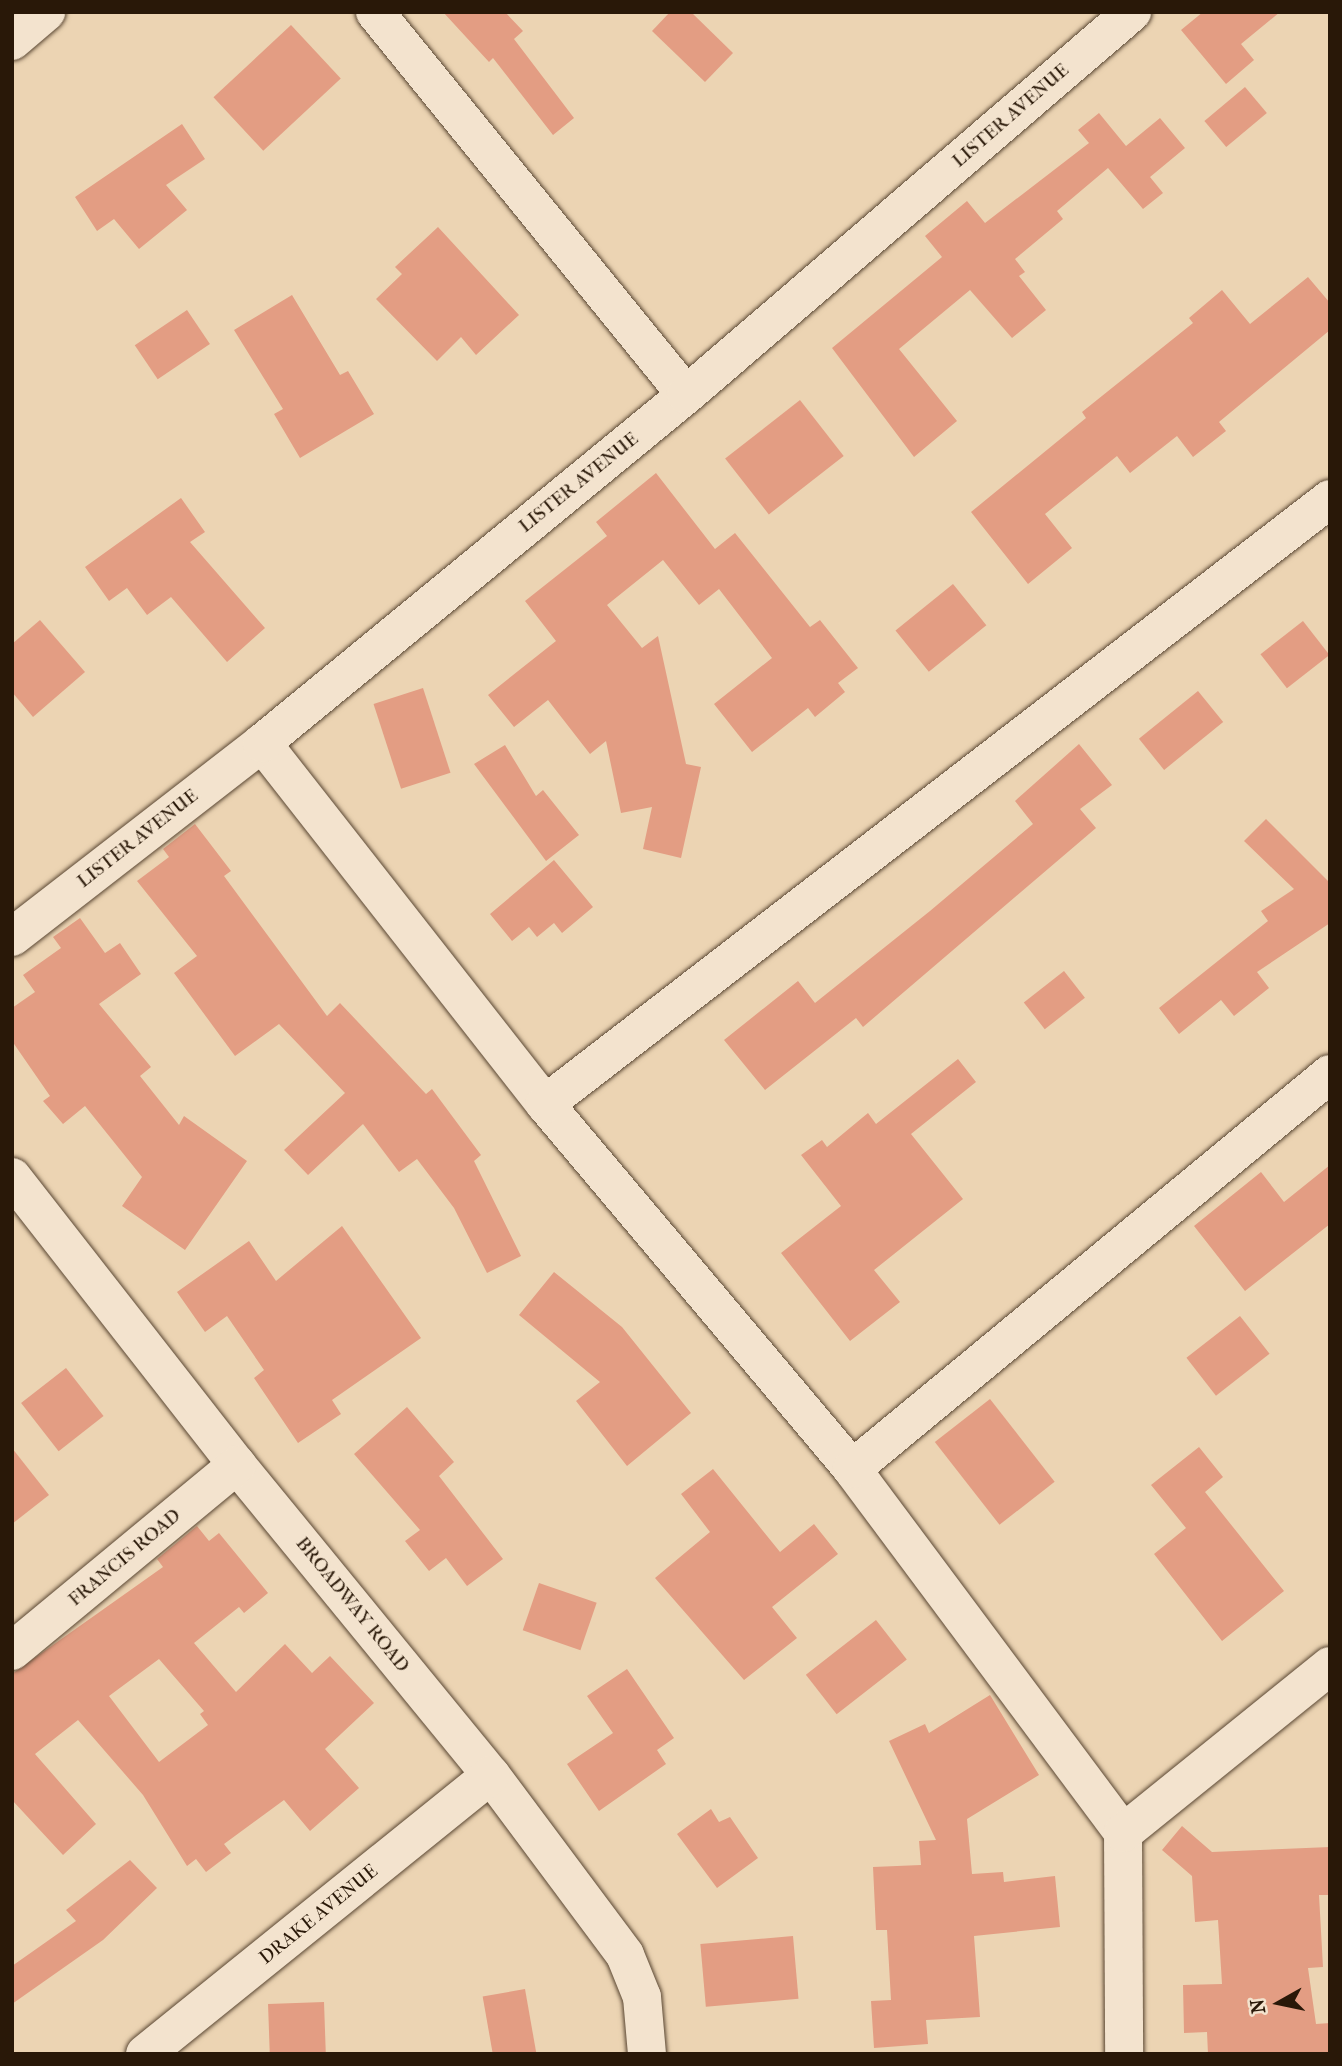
<!DOCTYPE html>
<style>
body{margin:0}
#map{position:relative;width:1342px;height:2066px;overflow:hidden;background:#ecd4b3;font-family:"IM FELL French Canon",serif}
div>[style]{position:absolute}
[style*='--x']{left:calc(var(--x)*1px);top:calc(var(--y)*1px);width:calc(var(--w)*1px);rotate:calc(var(--a)*1deg)}
.building>*{inset:0;background:#e39d83;transform-origin:0 0}
.roads{filter:drop-shadow(0 0 2px #5a4733) drop-shadow(0 0 2px #5a4733)}
.minor>*{height:38px;margin:-19px;padding:0 19px;transform-origin:19px;border-radius:19px;background:#f3e3ce}
span{translate:-50% -50%;white-space:nowrap;text-align:center;line-height:1.15;-webkit-text-stroke:5px #f3e3ce;paint-order:stroke}
.street-label{font-size:19px;color:#291808}
.frame{position:absolute;inset:0;border:14px solid #291808;pointer-events:none}
.north{position:absolute;left:1244px;top:1968px;width:70px;height:70px;-webkit-text-stroke:5px #f3e3ce;paint-order:stroke;rotate:261deg;font-size:19px;font-weight:700;line-height:28px;text-align:center;color:#291808}
.north::after{content:'';display:block;margin:auto;width:24px;height:32px;background:#291808;clip-path:polygon(50% 0,100% 100%,50% 72%,0 100%)}
</style>
<div id="map">
<div class="building">
<i style="clip-path:polygon(443px 12px,505px 12px,523px 31px,514px 39px,574px 118px,553px 135px,493px 58px,489px 62px)"></i>
<i style="clip-path:polygon(670px 12px,691px 12px,733px 53px,705px 82px,652px 31px)"></i>
<i style="clip-path:polygon(1203px 12px,1280px 12px,1241px 44px,1254px 60px,1226px 84px,1181px 30px)"></i>
<i style="left:291px;top:25px;width:73px;height:106px;rotate:47deg"></i>
<i style="left:1245px;top:87px;width:34px;height:53px;rotate:50deg"></i>
<i style="clip-path:polygon(1099px 113px,1126px 146px,1160px 118px,1185px 148px,1150px 177px,1163px 193px,1143px 209px,1108px 168px,1057px 211px,1063px 219px,1015px 259px,1025px 272px,1019px 276px,1046px 310px,1012px 338px,970px 290px,899px 349px,957px 421px,914px 457px,832px 348px,942px 257px,925px 236px,967px 201px,985px 223px,1089px 143px,1078px 130px)"></i>
<i style="clip-path:polygon(182px 124px,205px 159px,166px 185px,187px 210px,139px 249px,114px 219px,97px 231px,75px 197px)"></i>
<i style="clip-path:polygon(438px 227px,519px 315px,476px 355px,461px 337px,437px 361px,376px 299px,402px 274px,395px 267px)"></i>
<i style="clip-path:polygon(1308px 277px,1330px 303px,1330px 330px,1219px 422px,1226px 431px,1193px 457px,1177px 436px,1130px 473px,1117px 456px,1045px 514px,1072px 548px,1028px 584px,971px 512px,1086px 418px,1082px 412px,1193px 323px,1189px 318px,1222px 290px,1250px 324px)"></i>
<i style="clip-path:polygon(292px 295px,340px 375px,348px 371px,374px 414px,300px 458px,274px 414px,283px 409px,234px 330px)"></i>
<i style="left:187px;top:310px;width:41px;height:63px;rotate:56deg"></i>
<i style="left:800px;top:400px;width:71px;height:95px;rotate:52deg"></i>
<i style="clip-path:polygon(656px 473px,715px 549px,735px 533px,810px 627px,820px 620px,858px 668px,838px 683px,845px 692px,815px 717px,808px 708px,752px 752px,714px 704px,772px 658px,719px 589px,699px 605px,663px 560px,607px 605px,642px 648px,658px 636px,686px 764px,701px 767px,681px 858px,643px 849px,652px 807px,621px 813px,606px 741px,590px 754px,548px 700px,514px 727px,488px 695px,556px 641px,525px 601px,607px 536px,596px 522px)"></i>
<i style="clip-path:polygon(181px 498px,205px 532px,190px 542px,265px 628px,227px 662px,171px 597px,147px 615px,127px 588px,109px 601px,85px 567px)"></i>
<i style="left:953px;top:584px;width:53px;height:74px;rotate:51deg"></i>
<i style="clip-path:polygon(40px 620px,85px 672px,33px 717px,12px 692px,12px 644px)"></i>
<i style="left:1303px;top:621px;width:43px;height:54px;rotate:52deg"></i>
<i style="left:423px;top:688px;width:89px;height:52px;rotate:72deg"></i>
<i style="left:1198px;top:691px;width:40px;height:76px;rotate:51deg"></i>
<i style="clip-path:polygon(1079px 744px,1112px 785px,1080px 809px,1096px 828px,863px 1027px,856px 1018px,765px 1090px,724px 1040px,798px 981px,815px 1003px,930px 911px,1033px 824px,1015px 801px)"></i>
<i style="clip-path:polygon(505px 745px,536px 796px,543px 790px,579px 835px,546px 861px,474px 764px)"></i>
<i style="clip-path:polygon(1266px 819px,1330px 883px,1330px 923px,1257px 972px,1269px 988px,1234px 1016px,1221px 1000px,1179px 1034px,1159px 1008px,1268px 921px,1261px 911px,1294px 889px,1244px 841px)"></i>
<i style="clip-path:polygon(195px 824px,231px 871px,224px 876px,327px 1016px,340px 1003px,426px 1094px,432px 1089px,481px 1155px,474px 1161px,521px 1256px,487px 1273px,454px 1208px,417px 1159px,399px 1172px,363px 1124px,308px 1175px,284px 1150px,345px 1093px,279px 1024px,235px 1056px,174px 973px,197px 956px,137px 881px,169px 857px,163px 849px)"></i>
<i style="clip-path:polygon(554px 860px,593px 907px,562px 933px,554px 923px,537px 937px,529px 927px,512px 941px,490px 914px)"></i>
<i style="clip-path:polygon(80px 918px,105px 953px,120px 943px,141px 974px,99px 1004px,151px 1067px,140px 1076px,179px 1125px,184px 1116px,247px 1161px,185px 1250px,122px 1206px,142px 1177px,85px 1106px,63px 1124px,43px 1101px,50px 1096px,12px 1041px,12px 1008px,35px 992px,23px 975px,61px 948px,53px 937px)"></i>
<i style="left:1064px;top:971px;width:34px;height:51px;rotate:52deg"></i>
<i style="clip-path:polygon(958px 1059px,976px 1082px,911px 1134px,963px 1199px,874px 1270px,900px 1302px,850px 1341px,781px 1253px,841px 1206px,801px 1155px,822px 1140px,827px 1147px,868px 1113px,876px 1124px)"></i>
<i style="clip-path:polygon(1330px 1165px,1330px 1224px,1245px 1291px,1194px 1226px,1261px 1172px,1284px 1202px)"></i>
<i style="clip-path:polygon(342px 1226px,421px 1338px,332px 1400px,341px 1414px,298px 1443px,254px 1378px,264px 1370px,227px 1316px,205px 1332px,177px 1292px,249px 1241px,276px 1281px)"></i>
<i style="clip-path:polygon(554px 1272px,622px 1327px,691px 1413px,627px 1466px,576px 1401px,600px 1382px,519px 1315px)"></i>
<i style="left:1240px;top:1316px;width:48px;height:68px;rotate:52deg"></i>
<i style="left:66px;top:1368px;width:61px;height:57px;rotate:52deg"></i>
<i style="left:990px;top:1399px;width:105px;height:70px;rotate:52deg"></i>
<i style="clip-path:polygon(407px 1407px,454px 1462px,439px 1476px,503px 1559px,467px 1586px,446px 1558px,429px 1571px,405px 1541px,420px 1530px,354px 1454px)"></i>
<i style="clip-path:polygon(1199px 1447px,1223px 1477px,1205px 1492px,1284px 1591px,1222px 1641px,1154px 1554px,1186px 1528px,1151px 1485px)"></i>
<i style="clip-path:polygon(12px 1448px,49px 1495px,12px 1524px)"></i>
<i style="clip-path:polygon(713px 1469px,780px 1552px,814px 1524px,838px 1554px,772px 1607px,797px 1638px,744px 1680px,655px 1578px,710px 1532px,681px 1494px)"></i>
<i style="clip-path:polygon(evenodd,197px 1526px,209px 1541px,219px 1533px,268px 1593px,244px 1613px,239px 1607px,194px 1643px,236px 1692px,285px 1644px,312px 1673px,330px 1656px,374px 1703px,325px 1749px,359px 1788px,310px 1831px,284px 1800px,224px 1844px,231px 1853px,206px 1872px,196px 1859px,187px 1866px,143px 1795px,78px 1720px,35px 1754px,96px 1824px,63px 1855px,12px 1800px,12px 1674px,163px 1567px,157px 1559px,197px 1526px,159px 1659px,204px 1711px,200px 1714px,208px 1725px,159px 1762px,109px 1696px,159px 1659px)"></i>
<i style="left:539px;top:1583px;width:61px;height:50px;rotate:19deg"></i>
<i style="left:876px;top:1620px;width:50px;height:89px;rotate:52deg"></i>
<i style="clip-path:polygon(627px 1669px,674px 1738px,657px 1750px,666px 1764px,599px 1811px,567px 1764px,613px 1733px,587px 1696px)"></i>
<i style="clip-path:polygon(990px 1695px,1039px 1775px,967px 1819px,972px 1874px,1003px 1872px,1004px 1882px,1055px 1876px,1060px 1927px,974px 1936px,980px 2017px,926px 2020px,928px 2044px,874px 2048px,871px 2001px,891px 2000px,887px 1930px,876px 1930px,873px 1867px,921px 1865px,919px 1841px,936px 1840px,889px 1741px,925px 1724px,929px 1733px)"></i>
<i style="clip-path:polygon(711px 1809px,719px 1822px,730px 1817px,758px 1858px,717px 1888px,677px 1834px)"></i>
<i style="clip-path:polygon(1182px 1826px,1212px 1852px,1330px 1847px,1330px 1895px,1319px 1895px,1323px 1967px,1308px 1968px,1316px 2024px,1330px 2023px,1330px 2054px,1208px 2054px,1207px 2032px,1184px 2033px,1183px 1985px,1222px 1984px,1218px 1920px,1195px 1922px,1192px 1876px,1162px 1850px)"></i>
<i style="clip-path:polygon(130px 1860px,157px 1888px,103px 1940px,12px 2004px,12px 1966px,76px 1921px,66px 1910px)"></i>
<i style="left:793px;top:1936px;width:63px;height:93px;rotate:85deg"></i>
<i style="left:525px;top:1989px;width:66px;height:43px;rotate:80deg"></i>
<i style="left:324px;top:2002px;width:52px;height:56px;rotate:88deg"></i>
</div>
<div class="roads">
<div class="minor">
<i style="--x:375;--y:12;--w:493;--a:50.9"></i>
<i style="--x:12;--y:41;--w:45;--a:-40.5"></i>
<i style="--x:262;--y:743;--w:459;--a:51.9"></i>
<i style="--x:545;--y:1104;--w:477;--a:49.9"></i>
<i style="--x:852;--y:1469;--w:454;--a:53.3"></i>
<i style="--x:1123;--y:1833;--w:221;--a:89.7"></i>
<i style="--x:12;--y:937;--w:316;--a:-37.8"></i>
<i style="--x:262;--y:743;--w:549;--a:-39.38"></i>
<i style="--x:686;--y:395;--w:588;--a:-40.65"></i>
<i style="--x:545;--y:1104;--w:991;--a:-37.62"></i>
<i style="--x:12;--y:1177;--w:365;--a:52"></i>
<i style="--x:237;--y:1465;--w:401;--a:50.7"></i>
<i style="--x:491;--y:1775;--w:224;--a:53.3"></i>
<i style="--x:625;--y:1955;--w:45;--a:68"></i>
<i style="--x:642;--y:1997;--w:57;--a:85"></i>
<i style="--x:852;--y:1469;--w:620;--a:-39.57"></i>
<i style="--x:12;--y:1651;--w:292;--a:-39.6"></i>
<i style="--x:1123;--y:1833;--w:266;--a:-38.9"></i>
<i style="--x:145;--y:2054;--w:444;--a:-38.9"></i>
</div>
</div>
<div class="street-label">
<span style="left:1011px;top:116px;rotate:-41deg">LISTER AVENUE</span>
<span style="left:579px;top:483px;rotate:-39deg">LISTER AVENUE</span>
<span style="left:138px;top:839px;rotate:-38deg">LISTER AVENUE</span>
<span style="left:125px;top:1558px;rotate:-40deg">FRANCIS ROAD</span>
<span style="left:352px;top:1605px;rotate:51deg">BROADWAY ROAD</span>
<span style="left:319px;top:1915px;rotate:-39deg">DRAKE AVENUE</span>
</div>
<div class="frame"></div>
<div class="north">N</div>
</div>
